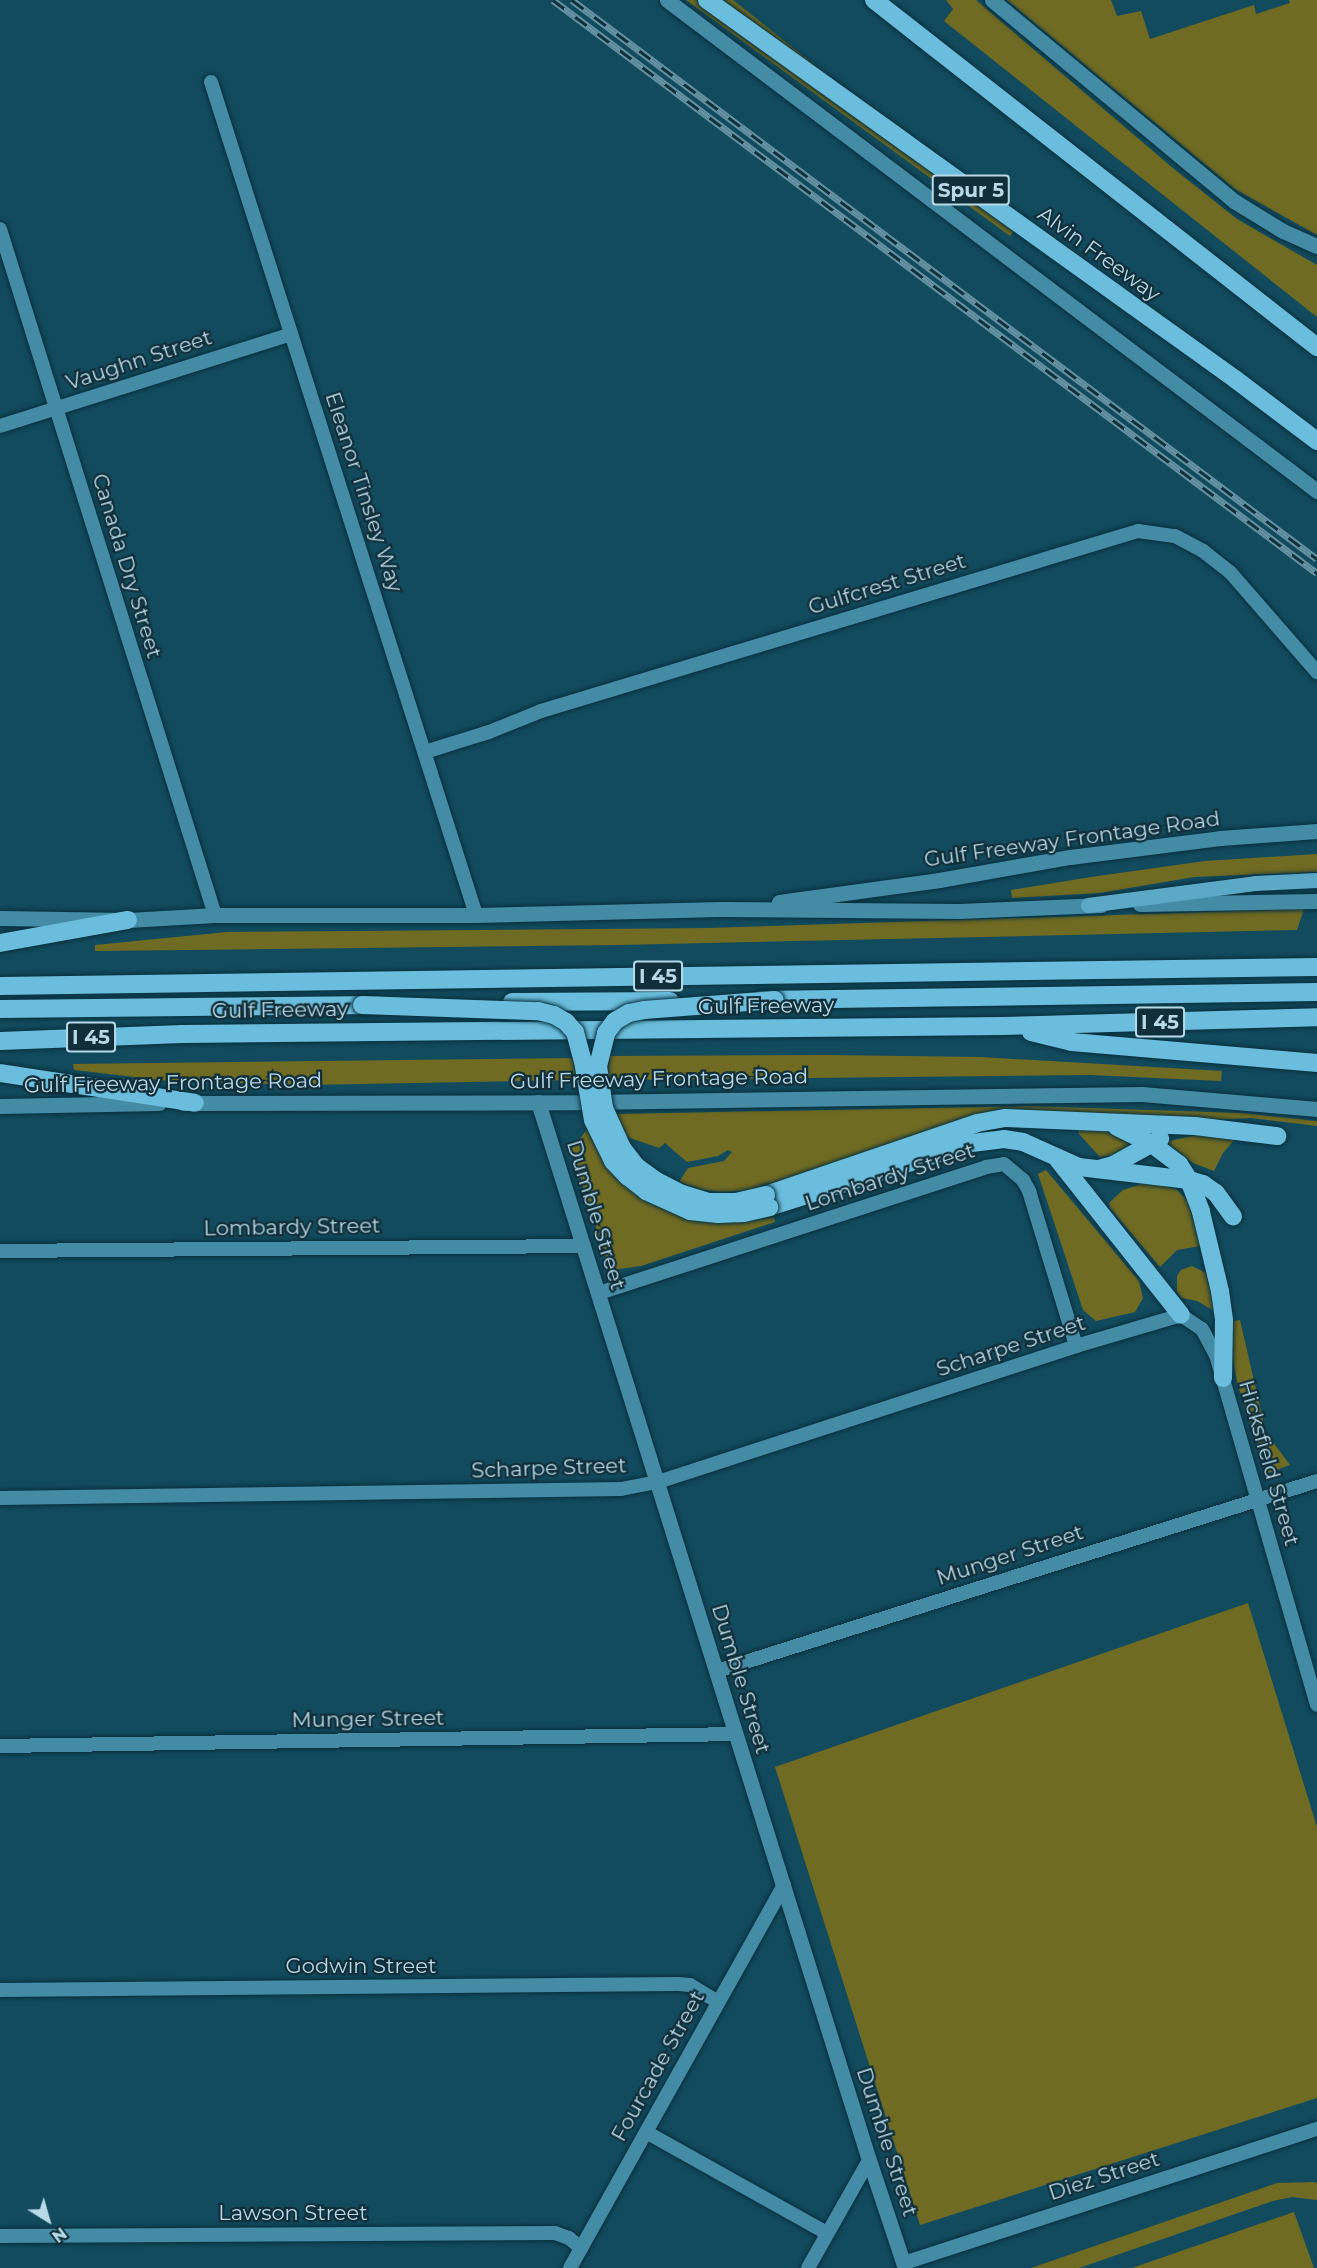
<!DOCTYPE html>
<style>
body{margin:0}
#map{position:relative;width:1317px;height:2268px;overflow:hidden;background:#124b5e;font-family:Montserrat,sans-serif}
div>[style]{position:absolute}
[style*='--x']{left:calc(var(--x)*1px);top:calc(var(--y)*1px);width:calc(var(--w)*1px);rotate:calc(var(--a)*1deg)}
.green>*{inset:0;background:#706b22}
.roads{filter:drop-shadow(0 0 2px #072f3d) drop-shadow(0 0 2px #072f3d)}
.street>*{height:14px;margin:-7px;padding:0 7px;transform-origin:7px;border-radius:7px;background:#448ba5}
.secondary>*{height:15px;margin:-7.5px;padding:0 7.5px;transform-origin:7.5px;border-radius:7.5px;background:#448ba5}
.primary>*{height:15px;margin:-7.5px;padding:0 7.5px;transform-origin:7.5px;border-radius:7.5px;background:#5ba9c6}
.highway>*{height:18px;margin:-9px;padding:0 9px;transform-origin:9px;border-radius:9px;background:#6abddc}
.rail>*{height:7px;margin-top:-3.5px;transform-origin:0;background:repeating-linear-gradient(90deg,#112f3a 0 14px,#6492a2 0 28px);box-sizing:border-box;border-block:2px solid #6492a2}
.bridges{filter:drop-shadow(0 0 2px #072f3d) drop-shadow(0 0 2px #072f3d)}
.highway-bridge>*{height:18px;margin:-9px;padding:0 9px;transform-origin:9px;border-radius:9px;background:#6abddc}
span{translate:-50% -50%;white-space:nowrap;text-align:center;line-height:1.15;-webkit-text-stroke:4.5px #112f3a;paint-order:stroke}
.shield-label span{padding:2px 4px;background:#112f3a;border:2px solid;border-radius:4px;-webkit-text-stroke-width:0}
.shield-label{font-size:20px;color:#b8dae8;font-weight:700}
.street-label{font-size:21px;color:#b8dae8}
.north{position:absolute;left:18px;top:2190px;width:60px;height:60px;-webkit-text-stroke:4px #112f3a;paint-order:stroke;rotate:143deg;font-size:16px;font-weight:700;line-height:24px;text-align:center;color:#b8dae8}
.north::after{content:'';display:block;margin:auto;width:21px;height:27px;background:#b8dae8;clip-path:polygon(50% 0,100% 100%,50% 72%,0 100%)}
</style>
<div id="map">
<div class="green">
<i style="clip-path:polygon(686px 0,733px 0,1018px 226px,1010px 236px)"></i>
<i style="clip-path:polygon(946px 0,976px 0,1174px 169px,1237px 219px,1317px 265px,1317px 317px,944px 21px,953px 9px)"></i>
<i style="clip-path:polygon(1007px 0,1111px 0,1117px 16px,1141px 11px,1150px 39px,1254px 5px,1256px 14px,1290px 3px,1289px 0,1317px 0,1317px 235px,1235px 189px)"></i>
<i style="clip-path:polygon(1317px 854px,1317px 872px,1194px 877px,1100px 893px,1012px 898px,1011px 890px,1091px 877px,1205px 861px)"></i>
<i style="clip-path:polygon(1304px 909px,1297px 930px,620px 945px,95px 951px,95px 945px,227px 932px,708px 928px)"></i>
<i style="clip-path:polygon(827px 1055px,981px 1057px,1222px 1071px,1221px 1081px,1090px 1075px,608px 1080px,609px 1056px)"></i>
<i style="clip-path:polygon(577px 1058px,578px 1080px,306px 1085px,169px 1081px,74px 1070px,73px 1064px)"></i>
<i style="clip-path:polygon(1027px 1106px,1242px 1113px,1317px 1121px,1317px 1126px,1251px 1118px,1212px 1120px,1012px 1109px,753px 1190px,724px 1192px,704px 1190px,679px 1182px,688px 1168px,724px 1161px,732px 1152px,728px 1150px,718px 1156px,687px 1162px,665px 1143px,659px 1148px,627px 1137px,616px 1114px)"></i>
<i style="clip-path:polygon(588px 1128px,597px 1148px,744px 1222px,774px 1217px,775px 1222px,641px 1266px,612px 1270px,608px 1265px,570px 1145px,577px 1143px)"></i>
<i style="clip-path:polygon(1078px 1129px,1097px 1129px,1120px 1135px,1134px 1144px,1114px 1155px,1100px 1157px,1079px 1134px)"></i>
<i style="clip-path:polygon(1201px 1134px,1237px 1137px,1223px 1153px,1214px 1171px,1193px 1163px,1169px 1145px,1169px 1142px,1174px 1140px)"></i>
<i style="clip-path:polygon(1046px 1170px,1139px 1281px,1143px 1298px,1135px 1312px,1096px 1321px,1083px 1310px,1038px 1174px)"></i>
<i style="clip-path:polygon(1148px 1182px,1176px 1189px,1187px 1200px,1194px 1211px,1201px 1246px,1177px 1250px,1160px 1267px,1110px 1208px,1109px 1203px,1123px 1190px)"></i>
<i style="clip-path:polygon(1192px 1266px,1208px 1274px,1216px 1312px,1197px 1301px,1182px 1298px,1177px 1292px,1177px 1276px,1181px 1270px)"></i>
<i style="clip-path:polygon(1240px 1320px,1266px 1433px,1290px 1465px,1268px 1473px,1238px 1386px,1233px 1359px,1233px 1321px)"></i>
<i style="clip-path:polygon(1248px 1603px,1317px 1827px,1317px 2098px,920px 2225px,775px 1767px)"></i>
<i style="clip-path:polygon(1314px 2182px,1317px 2183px,1317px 2200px,1292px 2197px,1273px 2201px,1079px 2268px,1031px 2268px,1277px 2183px)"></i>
<i style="clip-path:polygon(1294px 2212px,1314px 2268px,1132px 2268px)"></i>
</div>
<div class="roads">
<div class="street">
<i style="--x:211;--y:82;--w:874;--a:72.35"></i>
<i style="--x:0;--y:229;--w:719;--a:72.6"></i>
<i style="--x:0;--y:426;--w:305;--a:-17.5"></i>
<i style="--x:425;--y:752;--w:67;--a:-17.4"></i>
<i style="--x:489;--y:732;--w:56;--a:-22"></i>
<i style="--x:541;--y:711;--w:624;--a:-16.78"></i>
<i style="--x:1138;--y:531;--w:37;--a:8"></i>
<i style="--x:1175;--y:536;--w:32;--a:28"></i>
<i style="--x:1203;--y:551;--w:34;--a:38"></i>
<i style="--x:1230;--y:572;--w:133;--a:49"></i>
<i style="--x:0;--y:1251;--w:584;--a:-0.49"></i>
<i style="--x:599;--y:1293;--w:407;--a:-18"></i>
<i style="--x:986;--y:1167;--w:18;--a:-9"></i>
<i style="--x:1004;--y:1164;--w:25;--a:40"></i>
<i style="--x:1023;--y:1180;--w:13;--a:61"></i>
<i style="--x:1029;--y:1191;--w:162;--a:73.1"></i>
<i style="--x:0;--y:1498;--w:621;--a:-0.83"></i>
<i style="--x:621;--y:1489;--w:38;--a:-11"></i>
<i style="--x:658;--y:1482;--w:440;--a:-18"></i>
<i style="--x:1076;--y:1346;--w:109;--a:-16.4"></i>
<i style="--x:1181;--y:1315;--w:25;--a:34"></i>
<i style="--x:1202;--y:1329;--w:30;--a:62"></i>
<i style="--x:1216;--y:1355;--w:364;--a:73.9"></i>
<i style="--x:717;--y:1671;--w:629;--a:-17.57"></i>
<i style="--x:0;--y:1746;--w:736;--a:-0.93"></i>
<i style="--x:0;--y:1990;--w:678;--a:-0.51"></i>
<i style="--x:678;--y:1984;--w:12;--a:5"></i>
<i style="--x:690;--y:1985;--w:31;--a:31"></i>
<i style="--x:646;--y:2132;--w:207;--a:29.2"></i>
<i style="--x:0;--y:2236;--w:555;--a:-0.31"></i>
<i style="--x:555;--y:2233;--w:15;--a:20"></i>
<i style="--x:569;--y:2238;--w:16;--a:40"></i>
<i style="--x:904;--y:2263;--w:434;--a:-18"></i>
<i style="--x:570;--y:2268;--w:439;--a:-60.8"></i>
<i style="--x:808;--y:2268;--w:124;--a:-60.5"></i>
</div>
<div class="secondary">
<i style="--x:667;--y:0;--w:815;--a:37.07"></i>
<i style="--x:992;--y:0;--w:315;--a:39.7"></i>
<i style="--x:1234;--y:201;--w:57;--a:31.5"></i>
<i style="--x:1283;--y:231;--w:37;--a:24"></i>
<i style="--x:779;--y:902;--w:162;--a:-7.8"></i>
<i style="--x:939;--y:880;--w:133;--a:-10"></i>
<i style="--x:1070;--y:857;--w:151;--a:-7.2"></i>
<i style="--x:1220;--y:838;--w:97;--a:-4.1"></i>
<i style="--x:1140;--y:904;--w:177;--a:-1"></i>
<i style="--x:0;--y:918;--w:128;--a:0.9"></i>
<i style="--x:128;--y:920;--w:87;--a:-3.3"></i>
<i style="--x:215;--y:915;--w:261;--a:0"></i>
<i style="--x:476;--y:915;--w:250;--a:-1.4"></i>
<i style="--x:726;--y:909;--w:233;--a:0.5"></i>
<i style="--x:959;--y:911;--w:142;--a:-2.4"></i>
<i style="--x:538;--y:1102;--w:1109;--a:72.63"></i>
<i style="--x:869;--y:2160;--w:114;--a:71.6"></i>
<i style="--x:183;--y:1103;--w:404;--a:-0.1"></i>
<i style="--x:587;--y:1102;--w:555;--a:-0.83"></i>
<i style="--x:1142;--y:1094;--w:176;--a:4.9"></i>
<i style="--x:0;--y:1106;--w:159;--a:-1.1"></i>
</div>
<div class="primary">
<i style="--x:1088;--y:905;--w:168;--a:-7.5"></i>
<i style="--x:1255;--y:883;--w:62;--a:-2.8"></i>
</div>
<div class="highway">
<i style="--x:707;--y:0;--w:650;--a:35.67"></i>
<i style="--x:1235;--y:379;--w:103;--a:37.1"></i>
<i style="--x:874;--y:0;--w:563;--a:38.07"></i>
<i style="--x:0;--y:943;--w:130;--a:-10.2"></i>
<i style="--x:0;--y:986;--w:1317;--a:-0.83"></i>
<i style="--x:761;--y:1000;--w:556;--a:-0.82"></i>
<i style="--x:512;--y:1002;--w:158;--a:-0.4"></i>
<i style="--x:0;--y:1009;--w:376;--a:-0.6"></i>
<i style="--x:1031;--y:1032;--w:42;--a:13.7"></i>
<i style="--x:1072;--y:1042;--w:246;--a:4.9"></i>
<i style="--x:0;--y:1041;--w:182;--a:-2.2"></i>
<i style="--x:182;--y:1034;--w:821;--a:-0.56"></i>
<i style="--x:1003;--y:1026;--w:314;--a:-1.6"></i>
<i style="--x:0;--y:1073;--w:197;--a:8.7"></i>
<i style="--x:1117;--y:1127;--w:39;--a:26"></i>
<i style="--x:1152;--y:1144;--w:34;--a:37"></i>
<i style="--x:1179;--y:1164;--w:19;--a:58"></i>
<i style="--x:1189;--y:1180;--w:34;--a:69"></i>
<i style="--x:1201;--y:1212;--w:81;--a:76.5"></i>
<i style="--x:1220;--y:1291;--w:30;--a:82"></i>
<i style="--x:1224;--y:1321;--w:57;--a:91"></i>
<i style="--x:1059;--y:1161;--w:196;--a:51.6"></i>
<i style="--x:1099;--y:1169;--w:15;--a:-16"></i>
<i style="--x:1113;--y:1165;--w:54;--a:-29"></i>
<i style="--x:766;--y:1195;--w:223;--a:-18.8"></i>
<i style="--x:977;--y:1123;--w:29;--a:-10"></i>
<i style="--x:1006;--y:1118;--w:189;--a:2.4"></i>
<i style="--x:1195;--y:1126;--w:83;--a:7"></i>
<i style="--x:769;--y:1207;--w:213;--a:-17.5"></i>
<i style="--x:972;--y:1143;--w:32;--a:-7"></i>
<i style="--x:1004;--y:1139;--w:19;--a:9"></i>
<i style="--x:1023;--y:1142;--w:61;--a:24.1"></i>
<i style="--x:1079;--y:1167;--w:111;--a:6.7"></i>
<i style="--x:1189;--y:1180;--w:15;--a:16"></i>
<i style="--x:1203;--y:1184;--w:16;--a:35"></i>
<i style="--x:1216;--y:1193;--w:29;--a:54"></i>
</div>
</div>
<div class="rail">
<i style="--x:553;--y:0;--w:955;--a:36.87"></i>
<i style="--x:572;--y:0;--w:931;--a:36.88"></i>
</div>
<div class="bridges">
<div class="highway-bridge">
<i style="--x:362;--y:1005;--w:176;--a:2"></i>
<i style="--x:538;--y:1011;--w:16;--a:14"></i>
<i style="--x:554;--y:1015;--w:14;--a:30"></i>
<i style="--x:566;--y:1022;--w:13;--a:48"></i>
<i style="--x:575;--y:1032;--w:30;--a:75"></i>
<i style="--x:583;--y:1061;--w:60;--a:80.4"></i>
<i style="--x:593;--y:1120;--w:46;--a:64"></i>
<i style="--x:613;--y:1161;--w:21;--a:47"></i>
<i style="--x:627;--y:1176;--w:24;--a:38"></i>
<i style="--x:646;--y:1191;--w:48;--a:24.4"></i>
<i style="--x:690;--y:1211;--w:28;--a:6"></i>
<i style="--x:718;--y:1214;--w:26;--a:-2"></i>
<i style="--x:744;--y:1213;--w:26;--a:-13"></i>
<i style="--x:766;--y:1195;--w:31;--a:167"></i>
<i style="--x:736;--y:1202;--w:27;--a:180"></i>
<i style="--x:709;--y:1202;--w:28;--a:-163"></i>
<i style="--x:682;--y:1194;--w:30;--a:-153"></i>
<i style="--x:655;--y:1180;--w:24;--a:-144"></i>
<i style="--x:636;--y:1166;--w:23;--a:-128"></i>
<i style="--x:622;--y:1148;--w:44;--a:-114.2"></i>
<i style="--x:604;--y:1108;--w:42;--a:-98.1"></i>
<i style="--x:598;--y:1066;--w:34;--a:-76"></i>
<i style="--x:606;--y:1033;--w:15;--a:-53"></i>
<i style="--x:615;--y:1021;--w:16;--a:-30"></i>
<i style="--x:629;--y:1013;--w:15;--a:-11"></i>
<i style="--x:644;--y:1010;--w:131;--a:-4.4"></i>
</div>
</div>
<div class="shield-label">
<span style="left:971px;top:190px">Spur 5</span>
<span style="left:658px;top:976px">I 45</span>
<span style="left:1160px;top:1022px">I 45</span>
<span style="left:91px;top:1037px">I 45</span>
</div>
<div class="street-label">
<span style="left:1099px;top:254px;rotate:36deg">Alvin Freeway</span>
<span style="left:139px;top:360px;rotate:-18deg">Vaughn Street</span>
<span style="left:364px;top:492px;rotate:72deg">Eleanor Tinsley Way</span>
<span style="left:127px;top:566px;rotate:73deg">Canada Dry Street</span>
<span style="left:887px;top:584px;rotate:-17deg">Gulfcrest Street</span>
<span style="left:1072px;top:839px;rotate:-8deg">Gulf Freeway Frontage Road</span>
<span style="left:766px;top:1006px;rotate:-1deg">Gulf Freeway</span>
<span style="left:280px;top:1010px;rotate:-1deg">Gulf Freeway</span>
<span style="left:659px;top:1079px;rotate:-1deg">Gulf Freeway Frontage Road</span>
<span style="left:173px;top:1083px;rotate:-1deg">Gulf Freeway Frontage Road</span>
<span style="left:890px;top:1177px;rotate:-18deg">Lombardy Street</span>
<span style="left:596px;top:1215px;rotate:73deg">Dumble Street</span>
<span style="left:292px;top:1227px;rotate:-1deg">Lombardy Street</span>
<span style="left:1011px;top:1346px;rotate:-18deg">Scharpe Street</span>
<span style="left:1269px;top:1463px;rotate:74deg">Hicksfield Street</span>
<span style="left:549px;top:1468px;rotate:-2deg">Scharpe Street</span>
<span style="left:1010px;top:1555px;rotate:-18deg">Munger Street</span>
<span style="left:741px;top:1679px;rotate:73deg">Dumble Street</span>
<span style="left:368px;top:1719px;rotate:-1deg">Munger Street</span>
<span style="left:361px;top:1966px">Godwin Street</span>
<span style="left:658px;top:2066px;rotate:-61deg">Fourcade Street</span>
<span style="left:887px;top:2142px;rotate:72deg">Dumble Street</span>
<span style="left:1104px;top:2176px;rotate:-18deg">Diez Street</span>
<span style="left:293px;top:2213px">Lawson Street</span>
</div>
<div class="north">N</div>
</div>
